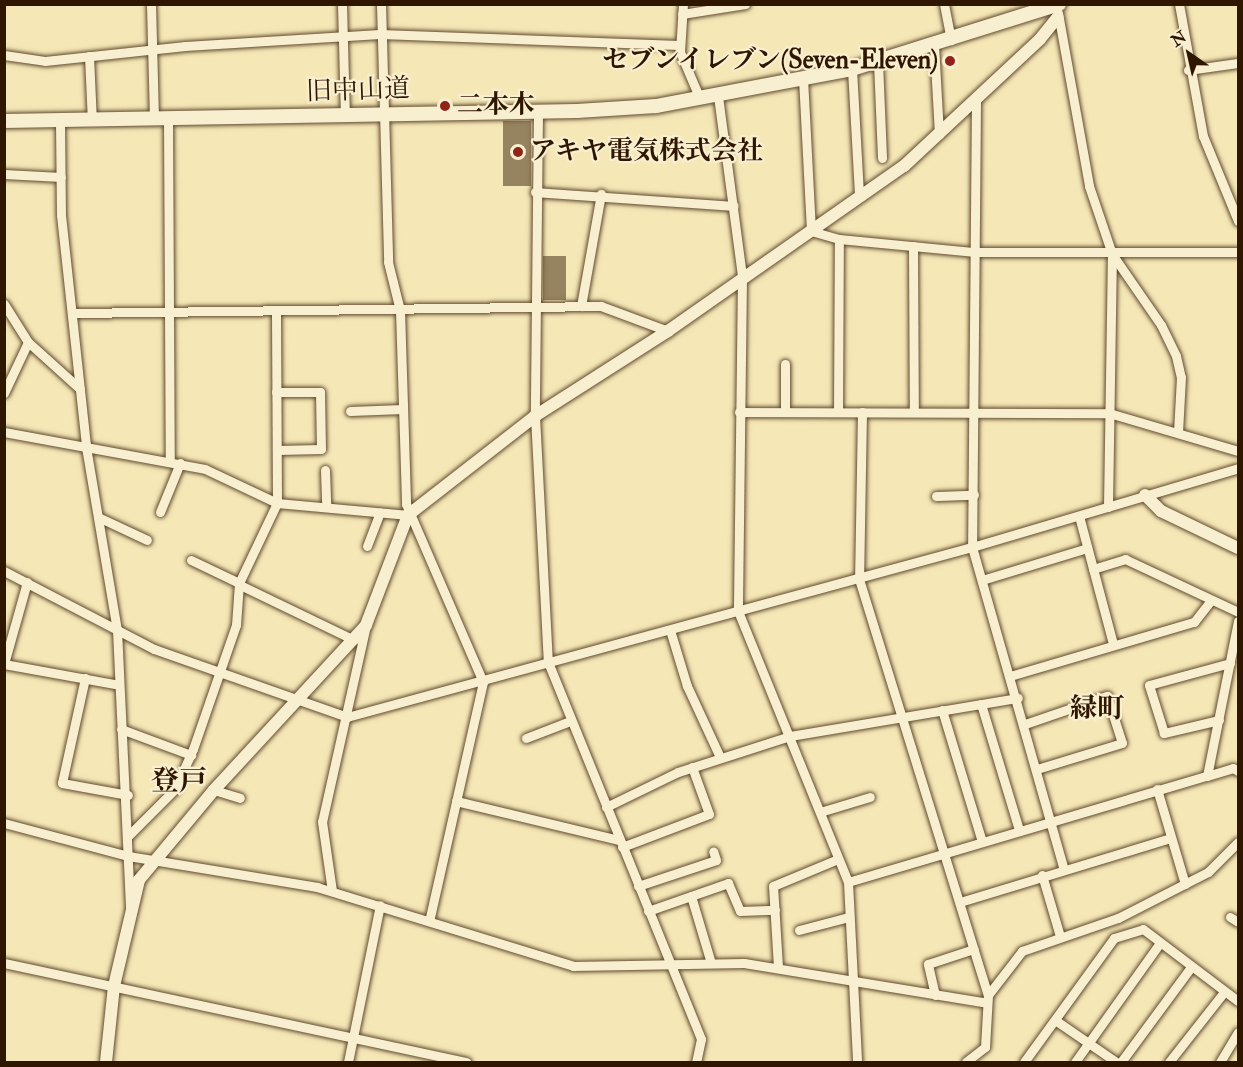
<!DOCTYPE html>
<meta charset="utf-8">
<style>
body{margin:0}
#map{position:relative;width:1243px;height:1067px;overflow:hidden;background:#f5e7b6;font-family:"IM FELL Double Pica","Noto Serif JP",serif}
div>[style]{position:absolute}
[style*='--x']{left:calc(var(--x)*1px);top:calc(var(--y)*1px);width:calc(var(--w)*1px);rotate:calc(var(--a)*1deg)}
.building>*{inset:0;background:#96835f;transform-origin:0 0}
.roads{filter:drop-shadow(0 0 2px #604a2e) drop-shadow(0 0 2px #604a2e)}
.minor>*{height:9px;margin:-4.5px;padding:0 4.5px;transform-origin:4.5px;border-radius:4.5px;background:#f8efd0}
.tertiary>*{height:12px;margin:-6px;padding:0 6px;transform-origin:6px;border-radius:6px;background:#f8efd0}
.secondary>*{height:14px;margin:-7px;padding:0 7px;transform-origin:7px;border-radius:7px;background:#f8efd0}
.dots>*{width:16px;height:16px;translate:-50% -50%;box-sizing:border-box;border:3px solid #f8efd0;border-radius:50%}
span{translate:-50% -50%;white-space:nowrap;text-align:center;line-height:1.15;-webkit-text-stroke:4.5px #f8efd0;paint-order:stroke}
.poi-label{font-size:26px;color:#2f1600;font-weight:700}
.right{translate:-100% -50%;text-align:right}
.left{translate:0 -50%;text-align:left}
.street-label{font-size:26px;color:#2f1600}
.neighbourhood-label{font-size:27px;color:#2f1600;font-weight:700}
.quarter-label{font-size:28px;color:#2f1600;font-weight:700}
.frame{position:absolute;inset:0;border:6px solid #2f1600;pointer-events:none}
.north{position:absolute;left:1159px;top:24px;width:60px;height:60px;-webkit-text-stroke:4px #f8efd0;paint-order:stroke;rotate:326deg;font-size:16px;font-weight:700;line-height:24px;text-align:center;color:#2f1600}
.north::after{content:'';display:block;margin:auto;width:21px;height:27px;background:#2f1600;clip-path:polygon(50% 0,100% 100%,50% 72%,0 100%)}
</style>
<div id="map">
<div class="building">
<i style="left:503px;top:121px;width:28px;height:65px"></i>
<i style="left:543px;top:256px;width:23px;height:44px"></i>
</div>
<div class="roads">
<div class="minor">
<i style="--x:151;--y:4;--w:115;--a:88.5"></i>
<i style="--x:342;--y:4;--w:111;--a:88.5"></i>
<i style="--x:381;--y:4;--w:258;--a:88.4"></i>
<i style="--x:388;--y:262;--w:49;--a:76"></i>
<i style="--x:400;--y:310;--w:194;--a:88.2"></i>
<i style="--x:406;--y:504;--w:194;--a:66.6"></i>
<i style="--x:483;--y:682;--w:245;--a:102.7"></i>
<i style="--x:683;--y:4;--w:48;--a:93.6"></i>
<i style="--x:680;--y:52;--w:51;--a:66.9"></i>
<i style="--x:944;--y:4;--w:37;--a:79"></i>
<i style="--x:1179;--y:4;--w:134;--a:79.7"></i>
<i style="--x:1203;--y:136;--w:92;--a:67.6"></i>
<i style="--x:1058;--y:13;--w:176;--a:79.8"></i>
<i style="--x:1089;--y:186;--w:72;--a:71.3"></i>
<i style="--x:1112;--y:254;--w:86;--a:55.4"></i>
<i style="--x:1161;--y:325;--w:34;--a:64"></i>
<i style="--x:1176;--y:356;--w:22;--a:77"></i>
<i style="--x:1181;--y:377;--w:55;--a:93.1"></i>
<i style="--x:682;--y:14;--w:64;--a:-9"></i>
<i style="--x:934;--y:45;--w:90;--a:86.8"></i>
<i style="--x:4;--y:55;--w:41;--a:8.3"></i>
<i style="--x:45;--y:61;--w:141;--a:-6.1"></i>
<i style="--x:185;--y:46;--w:195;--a:-3.5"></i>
<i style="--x:380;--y:34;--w:299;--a:2.1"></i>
<i style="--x:89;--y:56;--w:65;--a:87.4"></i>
<i style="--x:878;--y:62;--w:96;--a:87.6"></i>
<i style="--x:852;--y:69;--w:127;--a:86.8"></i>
<i style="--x:1188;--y:70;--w:50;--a:-8"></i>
<i style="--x:803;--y:78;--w:153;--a:87"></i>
<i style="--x:811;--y:231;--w:29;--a:16"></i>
<i style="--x:839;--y:239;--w:137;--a:5.5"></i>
<i style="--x:975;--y:252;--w:263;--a:0"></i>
<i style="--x:718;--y:96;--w:183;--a:82.4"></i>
<i style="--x:742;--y:277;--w:334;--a:90.7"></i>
<i style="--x:738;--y:611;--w:292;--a:67.9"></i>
<i style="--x:848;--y:882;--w:180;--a:87.1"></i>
<i style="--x:976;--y:101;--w:446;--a:90.5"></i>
<i style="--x:972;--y:547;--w:335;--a:74.1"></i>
<i style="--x:538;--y:111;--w:305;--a:90.6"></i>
<i style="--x:535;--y:416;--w:246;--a:87"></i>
<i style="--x:548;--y:662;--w:407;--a:67.9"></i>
<i style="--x:701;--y:1039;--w:24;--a:102"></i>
<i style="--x:168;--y:119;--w:342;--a:89.7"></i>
<i style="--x:60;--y:121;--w:94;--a:89.4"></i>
<i style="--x:61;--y:215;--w:233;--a:83.8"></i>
<i style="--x:86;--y:447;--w:186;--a:80.4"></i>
<i style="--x:117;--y:630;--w:276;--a:87.3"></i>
<i style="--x:4;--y:174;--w:57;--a:3"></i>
<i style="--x:535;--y:192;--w:199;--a:4"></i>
<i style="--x:913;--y:246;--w:166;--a:89.7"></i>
<i style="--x:4;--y:304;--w:45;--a:57.7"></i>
<i style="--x:28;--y:342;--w:70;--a:42.1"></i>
<i style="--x:581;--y:306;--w:114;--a:-79.9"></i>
<i style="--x:75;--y:313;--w:526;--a:-0.76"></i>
<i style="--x:601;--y:306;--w:72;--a:20.5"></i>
<i style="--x:276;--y:392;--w:44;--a:0"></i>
<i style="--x:320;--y:392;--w:57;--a:89"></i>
<i style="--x:321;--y:449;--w:44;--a:178.7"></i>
<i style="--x:4;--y:393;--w:56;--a:-64.8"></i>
<i style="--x:350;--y:411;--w:53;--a:-2.2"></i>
<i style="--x:739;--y:412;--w:370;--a:0.2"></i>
<i style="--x:1109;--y:413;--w:134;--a:16.4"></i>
<i style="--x:785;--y:412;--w:48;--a:-90"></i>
<i style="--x:838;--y:412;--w:173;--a:-89.7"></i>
<i style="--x:862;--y:412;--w:167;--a:91"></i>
<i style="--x:859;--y:579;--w:436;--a:72.8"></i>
<i style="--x:988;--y:995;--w:52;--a:93.3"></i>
<i style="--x:985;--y:1047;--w:24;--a:142"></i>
<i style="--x:4;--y:432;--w:204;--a:10.4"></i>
<i style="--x:205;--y:469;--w:80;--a:25.3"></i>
<i style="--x:277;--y:503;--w:132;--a:5.2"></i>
<i style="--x:325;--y:470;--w:37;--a:88"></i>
<i style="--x:936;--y:496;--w:38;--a:-2"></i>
<i style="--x:1108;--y:507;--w:253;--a:-89.1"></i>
<i style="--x:160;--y:512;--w:53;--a:-67.8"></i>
<i style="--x:1079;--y:516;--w:132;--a:75.1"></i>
<i style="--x:98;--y:517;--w:54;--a:25.1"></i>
<i style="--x:367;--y:546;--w:36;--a:-69"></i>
<i style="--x:191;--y:560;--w:53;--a:25.6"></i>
<i style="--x:239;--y:583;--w:89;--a:-64.6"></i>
<i style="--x:277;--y:503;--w:191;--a:-90.3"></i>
<i style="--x:1093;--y:569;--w:34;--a:-17"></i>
<i style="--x:1125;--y:559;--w:125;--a:25.1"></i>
<i style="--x:4;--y:571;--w:169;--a:27.5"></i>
<i style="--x:154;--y:649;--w:205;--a:19.4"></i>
<i style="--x:347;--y:717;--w:648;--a:-15.22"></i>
<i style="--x:972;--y:547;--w:277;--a:-16.5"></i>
<i style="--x:982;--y:580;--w:110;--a:-16.9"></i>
<i style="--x:27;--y:582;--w:85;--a:105.7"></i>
<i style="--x:4;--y:664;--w:117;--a:10.3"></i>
<i style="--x:242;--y:586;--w:124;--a:25.7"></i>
<i style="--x:670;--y:630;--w:59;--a:73.1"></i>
<i style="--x:687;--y:686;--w:78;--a:65.1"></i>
<i style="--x:1010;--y:676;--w:192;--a:-16.4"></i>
<i style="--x:1194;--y:622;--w:28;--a:-52"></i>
<i style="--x:85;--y:678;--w:107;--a:102.4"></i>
<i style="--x:62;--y:783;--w:67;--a:10.3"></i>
<i style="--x:981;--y:704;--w:132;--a:73.2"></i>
<i style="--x:942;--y:710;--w:138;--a:73.1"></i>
<i style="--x:1219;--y:720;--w:57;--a:166.7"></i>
<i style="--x:1164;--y:733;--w:50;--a:-107.4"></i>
<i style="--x:1149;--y:685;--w:84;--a:-15.2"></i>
<i style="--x:1025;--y:724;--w:87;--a:-18.9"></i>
<i style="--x:1107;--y:696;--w:49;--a:72.3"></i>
<i style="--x:1122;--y:743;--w:89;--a:163"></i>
<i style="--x:121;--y:729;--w:75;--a:20.4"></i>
<i style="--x:526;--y:738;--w:47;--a:-21.1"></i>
<i style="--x:1207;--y:776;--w:27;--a:-17"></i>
<i style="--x:1233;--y:768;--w:6;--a:31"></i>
<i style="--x:1157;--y:789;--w:99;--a:73.6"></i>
<i style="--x:214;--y:790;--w:27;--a:17"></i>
<i style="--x:456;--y:801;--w:168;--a:13.5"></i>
<i style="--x:606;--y:807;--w:80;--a:-25.9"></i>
<i style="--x:678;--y:772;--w:118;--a:-17.8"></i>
<i style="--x:790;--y:736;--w:231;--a:-9.5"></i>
<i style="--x:820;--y:812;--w:52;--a:-16.7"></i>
<i style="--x:4;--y:823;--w:128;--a:14.9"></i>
<i style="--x:128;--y:856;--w:192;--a:9.3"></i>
<i style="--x:317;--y:887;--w:268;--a:17.1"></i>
<i style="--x:573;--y:966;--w:171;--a:-1"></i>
<i style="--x:744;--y:963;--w:246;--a:9.3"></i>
<i style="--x:127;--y:837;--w:68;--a:-45"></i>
<i style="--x:175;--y:789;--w:44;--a:-65.8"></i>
<i style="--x:193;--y:749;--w:131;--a:-70.9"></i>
<i style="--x:236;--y:625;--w:42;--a:-85.9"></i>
<i style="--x:622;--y:847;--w:93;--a:-20.8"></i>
<i style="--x:709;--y:814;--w:50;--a:-109.9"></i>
<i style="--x:1042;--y:875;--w:64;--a:73.6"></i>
<i style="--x:848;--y:882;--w:374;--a:-16.5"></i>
<i style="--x:1207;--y:776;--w:158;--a:-78.7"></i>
<i style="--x:638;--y:886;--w:82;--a:-18.4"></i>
<i style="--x:716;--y:860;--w:9;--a:-108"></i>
<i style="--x:332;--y:891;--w:70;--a:-98.2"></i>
<i style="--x:322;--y:822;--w:202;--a:-77.4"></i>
<i style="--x:691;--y:896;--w:70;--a:73.4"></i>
<i style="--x:960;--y:902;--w:220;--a:-16.9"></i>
<i style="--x:648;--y:911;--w:85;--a:-19.3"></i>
<i style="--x:728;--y:883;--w:30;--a:67"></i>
<i style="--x:740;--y:911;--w:35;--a:-2"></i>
<i style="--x:1230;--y:917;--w:9;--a:32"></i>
<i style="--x:799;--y:930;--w:52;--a:-14.6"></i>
<i style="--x:4;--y:963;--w:473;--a:12.1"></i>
<i style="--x:778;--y:967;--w:81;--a:-93.5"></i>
<i style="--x:773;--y:886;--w:70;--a:-22.6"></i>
<i style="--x:935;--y:995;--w:32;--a:-103"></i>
<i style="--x:928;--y:964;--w:48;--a:-18.1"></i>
<i style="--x:988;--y:995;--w:56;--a:-52.3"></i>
<i style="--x:1022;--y:951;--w:102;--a:-19"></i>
<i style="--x:1118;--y:918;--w:101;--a:-27.1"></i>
<i style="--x:1208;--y:872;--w:42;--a:-45"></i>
<i style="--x:1055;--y:1020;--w:74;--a:34.5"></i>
<i style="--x:348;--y:1062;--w:160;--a:-78.5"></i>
<i style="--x:1024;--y:1062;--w:153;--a:-54"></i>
<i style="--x:1114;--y:938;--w:30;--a:-17"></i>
<i style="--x:1143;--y:929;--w:119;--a:37.2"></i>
<i style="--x:1075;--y:1062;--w:146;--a:-54.5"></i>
<i style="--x:1121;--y:1062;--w:118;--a:-53.6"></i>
<i style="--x:1169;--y:1062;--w:89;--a:-51.8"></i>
<i style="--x:1220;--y:1062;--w:35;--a:-59"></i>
</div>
<div class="tertiary">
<i style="--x:1145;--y:495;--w:23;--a:45"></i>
<i style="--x:1161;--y:511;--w:85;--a:25.7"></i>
<i style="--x:106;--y:1062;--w:76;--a:-84"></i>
<i style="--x:114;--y:986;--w:109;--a:-76.7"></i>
<i style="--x:139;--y:880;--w:117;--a:-50.2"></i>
<i style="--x:214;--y:790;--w:224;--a:-47.3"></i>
<i style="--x:366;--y:625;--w:118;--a:-69.1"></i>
<i style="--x:408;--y:515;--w:161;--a:-37.9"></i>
<i style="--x:535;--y:416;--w:158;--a:-32.6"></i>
<i style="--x:668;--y:331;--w:288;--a:-35"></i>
<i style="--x:904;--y:166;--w:186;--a:-43"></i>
<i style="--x:1040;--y:39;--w:28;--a:-51"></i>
</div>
<div class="secondary">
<i style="--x:4;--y:121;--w:573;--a:-1"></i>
<i style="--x:577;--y:111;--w:79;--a:-3.6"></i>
<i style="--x:656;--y:106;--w:199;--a:-10.7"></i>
<i style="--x:852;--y:69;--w:217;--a:-17.4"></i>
</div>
</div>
<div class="dots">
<i style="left:950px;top:61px;background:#8f2418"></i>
<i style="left:445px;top:106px;background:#8f2418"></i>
<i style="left:518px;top:152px;background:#8f2418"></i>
</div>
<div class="poi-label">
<span class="right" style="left:938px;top:61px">セブンイレブン(Seven-Eleven)</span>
<span class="left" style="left:457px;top:106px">二本木</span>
<span class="left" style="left:530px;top:152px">アキヤ電気株式会社</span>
</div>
<div class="street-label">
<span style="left:358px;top:91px;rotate:-2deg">旧中山道</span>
</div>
<div class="neighbourhood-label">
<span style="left:1097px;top:709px">緑町</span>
</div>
<div class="quarter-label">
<span style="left:179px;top:782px">登戸</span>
</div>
<div class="frame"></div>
<div class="north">N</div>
</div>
